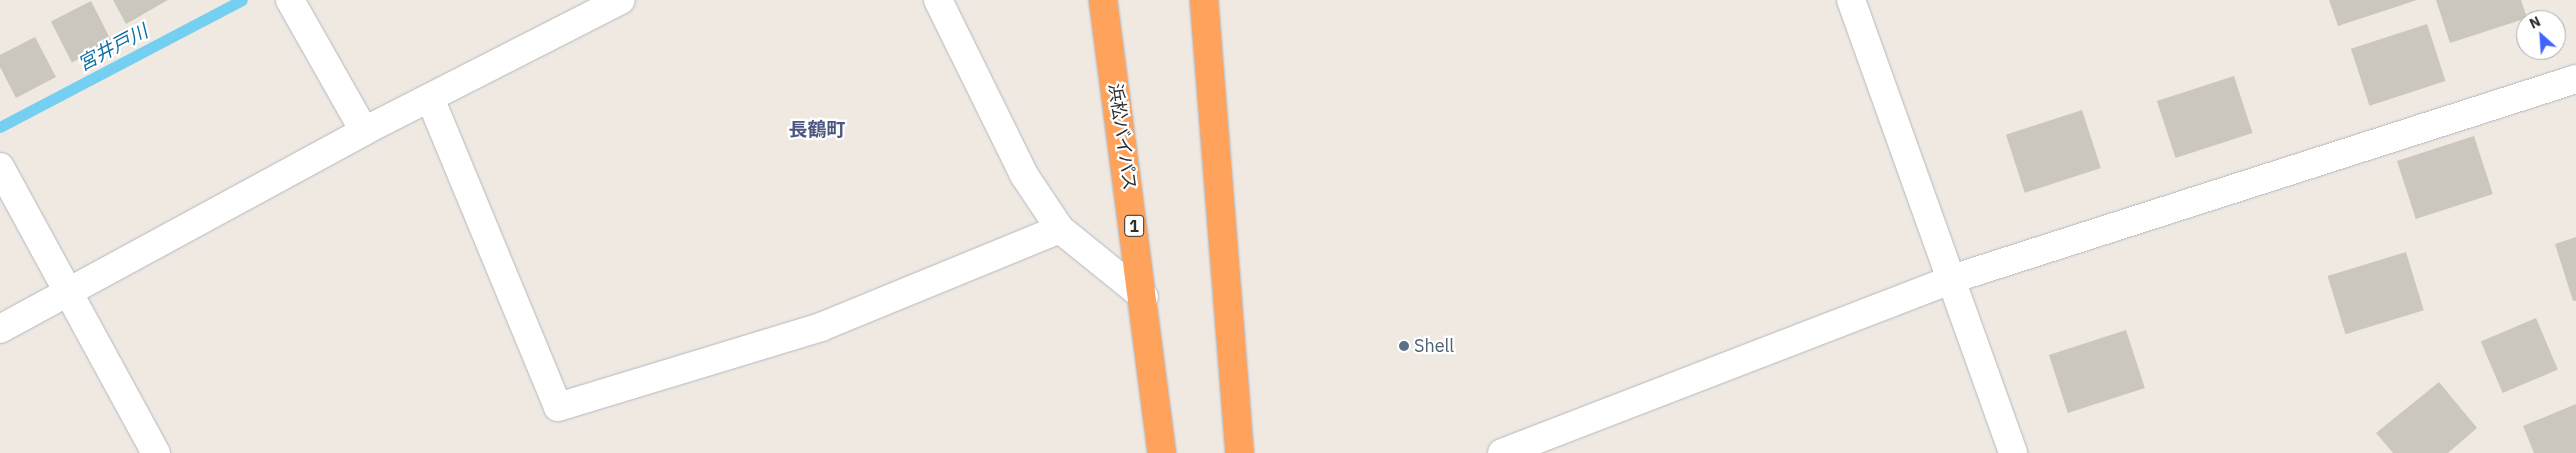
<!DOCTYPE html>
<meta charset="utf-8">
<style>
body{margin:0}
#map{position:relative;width:2576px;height:453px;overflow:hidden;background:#efe9e1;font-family:"IBM Plex Sans","Noto Sans JP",sans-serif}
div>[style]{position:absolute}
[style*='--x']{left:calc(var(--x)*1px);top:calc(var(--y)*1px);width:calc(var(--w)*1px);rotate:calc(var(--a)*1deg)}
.stream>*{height:11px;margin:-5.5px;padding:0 5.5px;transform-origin:5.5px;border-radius:5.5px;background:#75cff0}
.building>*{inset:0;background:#cbc7bf;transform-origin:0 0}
.roads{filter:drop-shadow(0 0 1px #b4b7c1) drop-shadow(0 0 1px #b4b7c1)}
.minor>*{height:28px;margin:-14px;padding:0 14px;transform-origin:14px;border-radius:14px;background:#fff}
.highway>*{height:28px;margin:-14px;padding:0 14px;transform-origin:14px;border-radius:14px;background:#ffa35c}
.dots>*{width:14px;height:14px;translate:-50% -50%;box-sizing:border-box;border:2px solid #fff;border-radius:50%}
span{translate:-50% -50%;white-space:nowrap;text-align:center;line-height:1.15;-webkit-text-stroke:4.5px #fff;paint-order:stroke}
.shield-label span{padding:1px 4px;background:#fff;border:1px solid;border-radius:4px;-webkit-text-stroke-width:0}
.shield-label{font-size:16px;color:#2e2e2e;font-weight:700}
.street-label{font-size:18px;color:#2e2e2e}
.service-label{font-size:18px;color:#4e5e75}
.left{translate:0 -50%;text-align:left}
.water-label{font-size:19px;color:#0d6fa3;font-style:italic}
.neighbourhood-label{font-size:19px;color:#4d5680;font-weight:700}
.north{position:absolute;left:2516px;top:10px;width:50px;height:50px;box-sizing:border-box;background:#fff;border:1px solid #ababab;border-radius:50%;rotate:334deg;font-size:14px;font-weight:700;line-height:20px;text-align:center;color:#2e2e2e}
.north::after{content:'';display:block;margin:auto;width:18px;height:22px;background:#4264fb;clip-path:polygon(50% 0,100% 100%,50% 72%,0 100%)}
</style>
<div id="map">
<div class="stream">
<i style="--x:0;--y:127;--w:273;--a:-27.7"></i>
</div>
<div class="building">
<i style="clip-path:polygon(113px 0,168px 0,126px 24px)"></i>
<i style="clip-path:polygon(2329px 0,2417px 0,2338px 26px)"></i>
<i style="clip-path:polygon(2436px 0,2521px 0,2527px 18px,2450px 43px)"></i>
<i style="left:91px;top:1px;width:46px;height:45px;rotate:63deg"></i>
<i style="left:2427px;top:24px;width:60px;height:80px;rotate:72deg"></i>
<i style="clip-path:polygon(35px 37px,56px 77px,16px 98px,0 67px,0 55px)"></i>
<i style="left:2234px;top:76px;width:60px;height:81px;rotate:72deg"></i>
<i style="left:2082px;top:110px;width:61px;height:80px;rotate:72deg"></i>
<i style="left:2474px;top:136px;width:61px;height:81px;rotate:72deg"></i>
<i style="clip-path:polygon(2576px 237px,2576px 301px,2573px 301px,2555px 244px)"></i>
<i style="left:2406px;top:252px;width:61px;height:82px;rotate:73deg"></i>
<i style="left:2536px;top:318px;width:56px;height:60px;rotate:67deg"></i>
<i style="left:2126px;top:330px;width:61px;height:81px;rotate:72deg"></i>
<i style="clip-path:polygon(2439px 382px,2477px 428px,2448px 453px,2393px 453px,2376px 433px)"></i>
<i style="clip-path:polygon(2576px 404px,2576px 453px,2534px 453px,2523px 426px)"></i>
</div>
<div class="roads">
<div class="minor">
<i style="--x:290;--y:0;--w:150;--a:60.5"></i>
<i style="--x:938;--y:0;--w:195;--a:63.8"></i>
<i style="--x:1024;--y:175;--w:65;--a:56.3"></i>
<i style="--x:1060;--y:229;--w:108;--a:39"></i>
<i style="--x:1851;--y:0;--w:481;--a:70.3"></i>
<i style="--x:430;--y:98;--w:334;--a:67.5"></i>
<i style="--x:558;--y:407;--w:275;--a:-16.9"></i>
<i style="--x:821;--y:327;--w:258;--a:-22.3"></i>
<i style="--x:0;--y:167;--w:326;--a:61.4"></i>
<i style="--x:0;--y:329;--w:414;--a:-28.5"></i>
<i style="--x:364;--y:131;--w:288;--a:-27"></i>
<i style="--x:1502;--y:453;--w:482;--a:-21.1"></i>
<i style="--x:1952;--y:279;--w:655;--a:-17.77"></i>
</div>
<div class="highway">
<i style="--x:1103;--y:0;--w:457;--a:82.6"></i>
<i style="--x:1204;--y:0;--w:454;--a:85.5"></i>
</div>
</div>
<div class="dots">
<i style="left:1404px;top:346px;background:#5c6f8a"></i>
</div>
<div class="shield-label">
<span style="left:1134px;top:226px">1</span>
</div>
<div class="street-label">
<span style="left:1122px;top:137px;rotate:82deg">浜松バイパス</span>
</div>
<div class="service-label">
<span class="left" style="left:1414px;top:346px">Shell</span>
</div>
<div class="water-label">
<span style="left:113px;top:48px;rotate:-28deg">宮井戸川</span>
</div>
<div class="neighbourhood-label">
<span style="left:817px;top:130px">長鶴町</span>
</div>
<div class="north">N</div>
</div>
